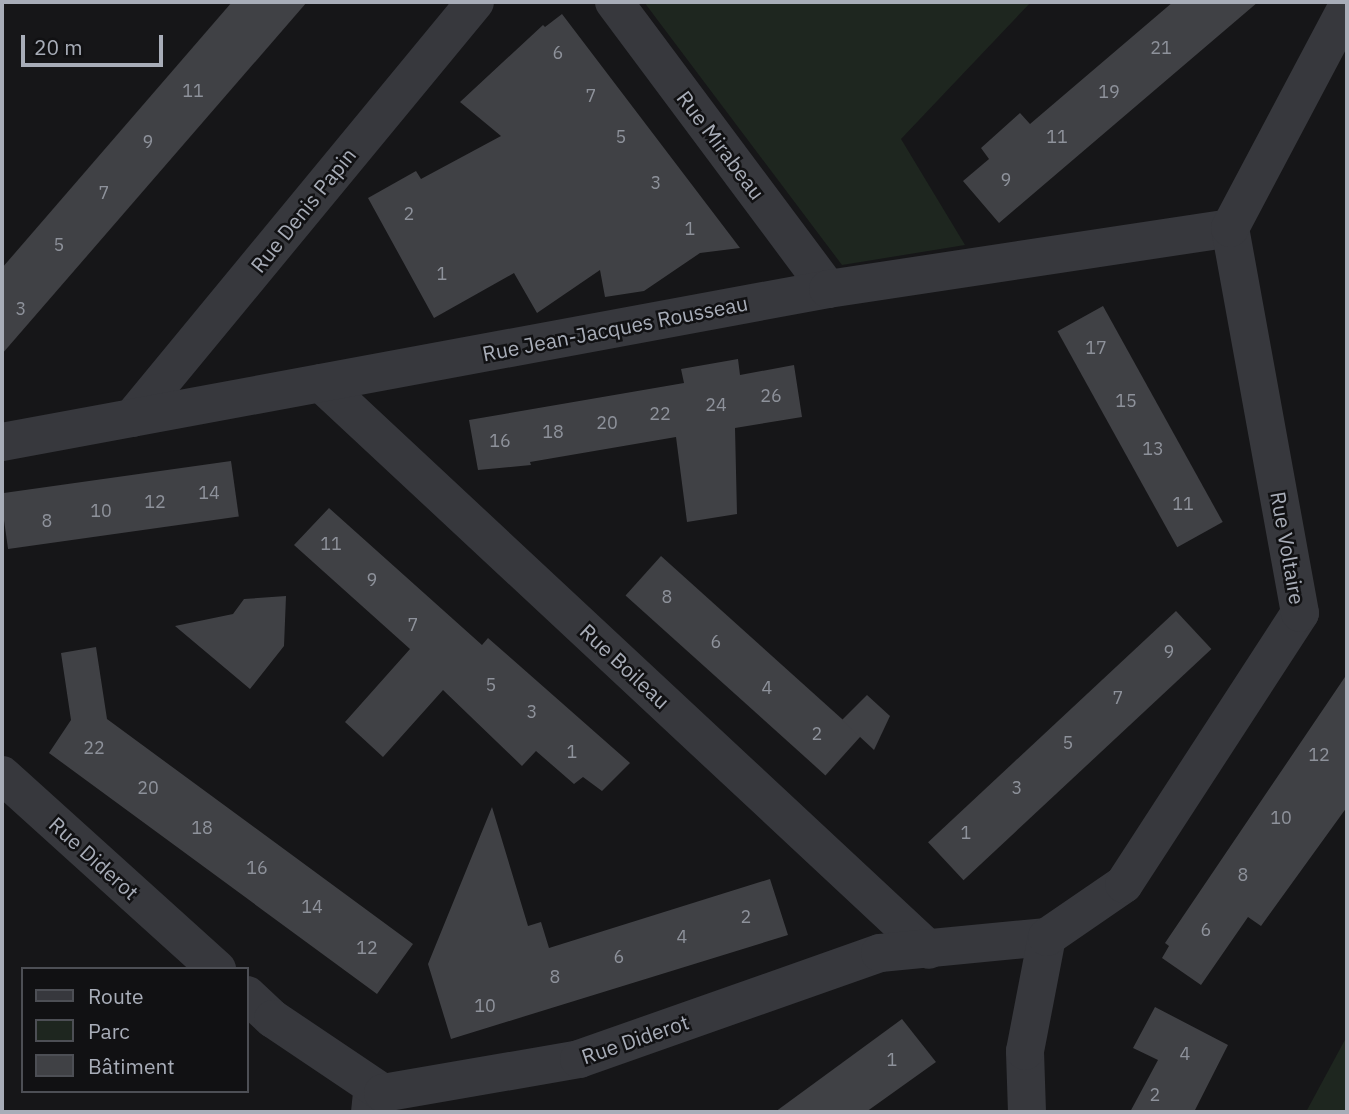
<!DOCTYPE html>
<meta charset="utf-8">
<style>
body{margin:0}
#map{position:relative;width:1349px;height:1114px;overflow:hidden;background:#161618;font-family:"IBM Plex Sans",sans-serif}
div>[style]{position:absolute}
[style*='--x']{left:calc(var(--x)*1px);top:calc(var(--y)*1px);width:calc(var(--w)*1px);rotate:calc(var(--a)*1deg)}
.green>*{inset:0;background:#1e261f}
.building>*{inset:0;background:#404145;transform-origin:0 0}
.lane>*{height:26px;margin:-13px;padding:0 13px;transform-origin:13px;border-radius:13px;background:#37383d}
.street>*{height:38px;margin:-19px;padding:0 19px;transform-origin:19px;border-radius:19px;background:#37383d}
span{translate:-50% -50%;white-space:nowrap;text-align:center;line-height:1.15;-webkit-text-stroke:5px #111113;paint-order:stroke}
.number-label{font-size:18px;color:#8e929b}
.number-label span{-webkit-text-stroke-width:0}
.street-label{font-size:21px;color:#a8adb8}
.frame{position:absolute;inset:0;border:4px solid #a8adb8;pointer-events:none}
.legend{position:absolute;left:21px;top:967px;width:228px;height:126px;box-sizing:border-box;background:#111113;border:2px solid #4d4f55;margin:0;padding:9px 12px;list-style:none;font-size:21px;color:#a8adb8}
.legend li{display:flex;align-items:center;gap:14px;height:35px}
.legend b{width:35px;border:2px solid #4d4f55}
.scale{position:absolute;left:21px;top:35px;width:142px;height:32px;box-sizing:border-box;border:4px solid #a8adb8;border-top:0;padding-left:9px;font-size:21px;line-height:24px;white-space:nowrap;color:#a8adb8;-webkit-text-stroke:5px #111113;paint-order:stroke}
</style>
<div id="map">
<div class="green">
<i style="clip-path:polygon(644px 2px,1031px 2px,901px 139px,965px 245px,842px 265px)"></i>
<i style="clip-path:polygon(1347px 1036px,1347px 1112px,1306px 1112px)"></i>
</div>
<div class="building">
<i style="clip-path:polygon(232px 2px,307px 2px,2px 354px,2px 268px)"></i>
<i style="clip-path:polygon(1173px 2px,1258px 2px,999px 223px,963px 181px,989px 159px,981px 148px,1020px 113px,1030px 124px)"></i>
<i style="clip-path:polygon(562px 14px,740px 248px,700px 253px,644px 291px,605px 297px,600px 270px,537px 313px,514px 273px,434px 318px,368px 198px,416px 171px,421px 179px,501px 136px,460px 102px,543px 25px,545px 27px)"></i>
<i style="left:1103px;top:306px;width:247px;height:52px;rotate:61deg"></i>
<i style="clip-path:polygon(738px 359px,740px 375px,794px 365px,802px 417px,735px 428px,737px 514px,687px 522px,676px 437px,530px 462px,531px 465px,478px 470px,469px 420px,684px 383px,681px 369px)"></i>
<i style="left:231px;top:461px;width:56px;height:233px;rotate:82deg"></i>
<i style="clip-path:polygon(329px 508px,482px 645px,488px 638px,630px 763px,602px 791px,583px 777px,574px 784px,536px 751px,522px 766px,443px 690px,383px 757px,345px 722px,410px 649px,294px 545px)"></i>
<i style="left:661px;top:556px;width:269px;height:53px;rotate:42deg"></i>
<i style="clip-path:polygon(286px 596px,284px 646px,250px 689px,175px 626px,233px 614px,244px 599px)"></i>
<i style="left:1176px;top:611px;width:52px;height:339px;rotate:47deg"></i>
<i style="clip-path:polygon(96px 647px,107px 719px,413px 944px,377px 994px,49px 753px,71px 720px,61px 653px)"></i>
<i style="clip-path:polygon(1347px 674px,1347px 807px,1261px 926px,1248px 917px,1201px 985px,1162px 958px,1169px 946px,1165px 943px)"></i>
<i style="clip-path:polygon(867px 695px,890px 716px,874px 750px,842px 720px)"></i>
<i style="clip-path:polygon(492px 807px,528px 926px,541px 922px,549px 948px,770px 879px,788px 935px,451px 1039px,428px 964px)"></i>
<i style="clip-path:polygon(1155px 1007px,1228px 1045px,1194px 1112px,1130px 1112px,1158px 1060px,1133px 1048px)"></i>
<i style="clip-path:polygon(902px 1019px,936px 1062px,866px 1112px,775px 1112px)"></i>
</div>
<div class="lane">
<i style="--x:364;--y:1112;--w:29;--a:-84"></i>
</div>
<div class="street">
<i style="--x:614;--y:2;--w:358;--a:53.3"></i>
<i style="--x:321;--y:383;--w:831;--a:43"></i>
<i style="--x:132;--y:418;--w:539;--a:-50.49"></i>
<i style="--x:2;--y:442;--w:840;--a:-10.49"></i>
<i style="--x:828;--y:289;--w:407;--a:-8.6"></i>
<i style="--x:2;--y:775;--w:290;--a:42.1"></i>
<i style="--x:247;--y:995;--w:35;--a:43"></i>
<i style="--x:273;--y:1019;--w:133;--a:33.9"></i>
<i style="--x:383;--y:1093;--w:199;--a:-9.8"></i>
<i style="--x:579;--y:1059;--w:319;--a:-19.4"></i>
<i style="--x:880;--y:953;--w:168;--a:-5.5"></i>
<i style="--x:1027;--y:1112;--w:61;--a:-91.9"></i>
<i style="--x:1025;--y:1051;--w:116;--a:-79.1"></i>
<i style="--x:1047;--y:937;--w:93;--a:-34.5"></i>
<i style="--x:1124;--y:884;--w:323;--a:-57"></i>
<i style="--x:1300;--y:613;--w:391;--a:-100.3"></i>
<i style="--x:1230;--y:228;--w:250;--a:-62.1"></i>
</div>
<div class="number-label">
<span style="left:1161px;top:48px">21</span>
<span style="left:558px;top:53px">6</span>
<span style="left:193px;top:91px">11</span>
<span style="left:1109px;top:92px">19</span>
<span style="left:591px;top:96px">7</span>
<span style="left:621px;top:137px">5</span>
<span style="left:1057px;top:137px">11</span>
<span style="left:148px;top:142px">9</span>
<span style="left:1006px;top:180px">9</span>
<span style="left:656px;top:183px">3</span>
<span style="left:104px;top:193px">7</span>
<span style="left:409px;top:214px">2</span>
<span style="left:690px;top:229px">1</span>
<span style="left:59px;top:245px">5</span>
<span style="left:442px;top:274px">1</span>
<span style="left:21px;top:309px">3</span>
<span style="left:1096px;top:348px">17</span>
<span style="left:771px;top:396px">26</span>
<span style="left:1126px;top:401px">15</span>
<span style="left:716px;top:405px">24</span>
<span style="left:660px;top:414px">22</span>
<span style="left:607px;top:423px">20</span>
<span style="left:553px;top:432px">18</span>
<span style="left:500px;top:441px">16</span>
<span style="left:1153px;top:449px">13</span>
<span style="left:209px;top:493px">14</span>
<span style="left:155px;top:502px">12</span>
<span style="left:1183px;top:504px">11</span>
<span style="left:101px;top:511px">10</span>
<span style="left:47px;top:521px">8</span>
<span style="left:331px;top:544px">11</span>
<span style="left:372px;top:580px">9</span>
<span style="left:667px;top:597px">8</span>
<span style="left:413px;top:625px">7</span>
<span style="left:716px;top:642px">6</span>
<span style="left:1169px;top:652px">9</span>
<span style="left:491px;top:685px">5</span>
<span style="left:767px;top:688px">4</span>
<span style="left:1118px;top:698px">7</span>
<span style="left:532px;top:712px">3</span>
<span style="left:817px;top:734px">2</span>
<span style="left:1068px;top:743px">5</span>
<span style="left:94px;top:748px">22</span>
<span style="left:572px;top:752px">1</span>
<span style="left:1319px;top:755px">12</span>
<span style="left:148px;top:788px">20</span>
<span style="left:1017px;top:788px">3</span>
<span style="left:1281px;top:818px">10</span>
<span style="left:202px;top:828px">18</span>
<span style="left:966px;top:833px">1</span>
<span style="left:257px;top:868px">16</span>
<span style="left:1243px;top:875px">8</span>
<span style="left:312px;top:907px">14</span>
<span style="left:746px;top:917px">2</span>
<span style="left:1206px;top:930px">6</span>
<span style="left:682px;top:937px">4</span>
<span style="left:367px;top:948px">12</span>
<span style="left:619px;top:957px">6</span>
<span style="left:555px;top:977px">8</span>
<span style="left:485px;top:1006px">10</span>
<span style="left:1185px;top:1054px">4</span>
<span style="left:892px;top:1060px">1</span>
<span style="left:1155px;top:1095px">2</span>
</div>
<div class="street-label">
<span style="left:721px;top:145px;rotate:53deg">Rue Mirabeau</span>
<span style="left:303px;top:210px;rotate:-51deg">Rue Denis Papin</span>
<span style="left:615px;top:328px;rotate:-11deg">Rue Jean-Jacques Rousseau</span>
<span style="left:1288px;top:548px;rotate:80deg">Rue Voltaire</span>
<span style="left:625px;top:666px;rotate:43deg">Rue Boileau</span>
<span style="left:94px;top:858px;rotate:42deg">Rue Diderot</span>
<span style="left:635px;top:1039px;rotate:-19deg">Rue Diderot</span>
</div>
<div class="frame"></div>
<ul class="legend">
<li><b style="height:9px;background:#37383d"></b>Route</li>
<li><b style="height:19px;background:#1e261f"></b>Parc</li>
<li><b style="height:19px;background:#404145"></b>Bâtiment</li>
</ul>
<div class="scale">20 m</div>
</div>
